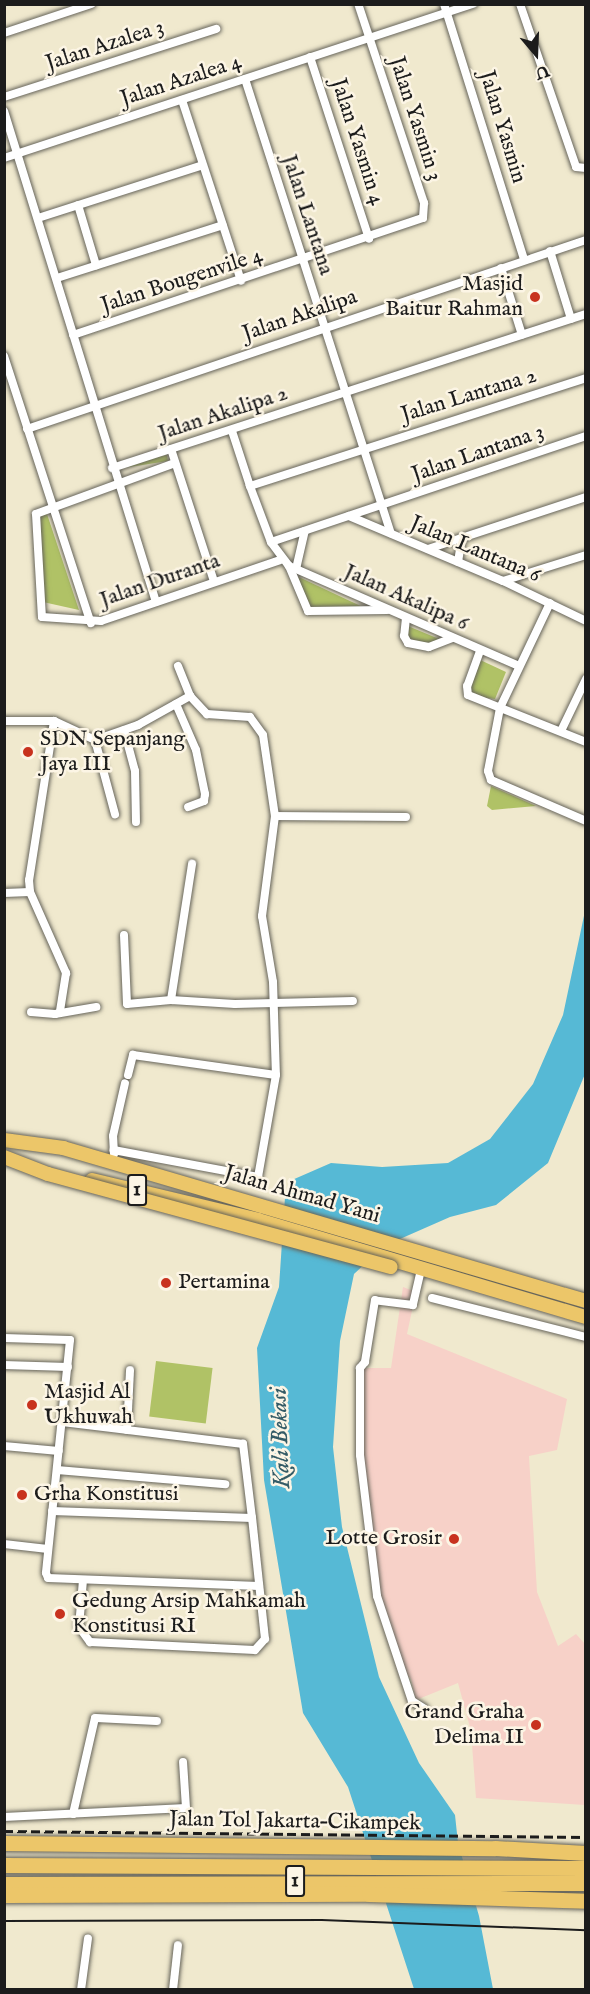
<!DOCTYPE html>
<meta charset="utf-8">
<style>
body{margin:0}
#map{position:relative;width:590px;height:1994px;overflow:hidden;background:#f0e9ce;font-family:"IM FELL English",serif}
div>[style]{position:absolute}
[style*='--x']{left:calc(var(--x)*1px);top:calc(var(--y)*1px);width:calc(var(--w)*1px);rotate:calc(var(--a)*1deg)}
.built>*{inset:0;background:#f7d1c8}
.green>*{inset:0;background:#b0c266;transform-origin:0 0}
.water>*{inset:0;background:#56b9d5}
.roads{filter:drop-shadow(0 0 2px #66645a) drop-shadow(0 0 2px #66645a)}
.minor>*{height:8px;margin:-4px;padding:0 4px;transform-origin:4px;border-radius:4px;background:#fff}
.trunk>*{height:14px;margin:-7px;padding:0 7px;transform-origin:7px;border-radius:7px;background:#ecc669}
.motorway>*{height:15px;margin:-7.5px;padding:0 7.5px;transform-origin:7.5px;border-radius:7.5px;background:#ecc669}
.tram>*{height:1.5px;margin:-0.75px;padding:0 0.75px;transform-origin:0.75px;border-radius:0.75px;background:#1c1c1c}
.rail>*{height:3px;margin-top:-1.5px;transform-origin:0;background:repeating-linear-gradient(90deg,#1c1c1c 0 9px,transparent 0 13.5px)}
.bridges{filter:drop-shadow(0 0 2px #66645a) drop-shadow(0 0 2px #66645a)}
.trunk-bridge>*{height:14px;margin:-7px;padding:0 7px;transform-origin:7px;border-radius:7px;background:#ecc669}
.dots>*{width:16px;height:16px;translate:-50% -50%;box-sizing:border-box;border:3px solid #fcf5e5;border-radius:50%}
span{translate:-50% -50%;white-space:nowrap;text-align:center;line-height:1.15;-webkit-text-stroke:5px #fcf5e5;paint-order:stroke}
.shield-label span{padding:2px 4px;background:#fcf5e5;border:2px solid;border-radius:4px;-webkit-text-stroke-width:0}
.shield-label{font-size:21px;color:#1c1c1c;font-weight:700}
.street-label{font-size:22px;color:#1c1c1c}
.poi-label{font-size:22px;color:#1c1c1c}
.right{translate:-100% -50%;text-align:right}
.left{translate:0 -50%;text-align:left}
.water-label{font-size:24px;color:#335b66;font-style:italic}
.frame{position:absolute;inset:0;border:6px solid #1c1c1c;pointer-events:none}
.north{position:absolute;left:506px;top:24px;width:60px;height:60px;-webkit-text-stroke:4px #fcf5e5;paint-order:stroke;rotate:161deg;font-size:16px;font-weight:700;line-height:24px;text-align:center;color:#1c1c1c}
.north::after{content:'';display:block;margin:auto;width:21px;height:27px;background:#1c1c1c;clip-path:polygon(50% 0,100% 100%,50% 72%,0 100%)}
</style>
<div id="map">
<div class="built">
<i style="clip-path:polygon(403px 1287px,416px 1292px,407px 1334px,567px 1399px,557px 1450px,529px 1456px,537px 1592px,558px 1646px,576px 1634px,585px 1644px,585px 1805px,476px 1798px,471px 1731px,458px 1683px,416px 1700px,411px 1679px,404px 1671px,380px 1596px,363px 1455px,361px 1368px,391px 1368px)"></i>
</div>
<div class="green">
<i style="left:167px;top:455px;width:6px;height:55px;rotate:81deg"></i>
<i style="clip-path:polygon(40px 513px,47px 514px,79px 610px,43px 602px)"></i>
<i style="clip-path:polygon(297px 577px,301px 578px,367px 609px,312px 610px)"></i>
<i style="clip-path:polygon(403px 624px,444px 641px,443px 644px,406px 644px)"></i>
<i style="clip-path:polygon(476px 658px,506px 672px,495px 699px,472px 696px,468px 683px)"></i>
<i style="clip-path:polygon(491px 786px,536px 806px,492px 810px,487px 806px)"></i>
<i style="left:156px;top:1361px;width:57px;height:56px;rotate:7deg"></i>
</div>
<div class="water">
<i style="clip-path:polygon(585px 911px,585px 1074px,548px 1163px,496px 1205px,450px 1217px,384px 1246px,354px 1274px,340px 1341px,333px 1447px,342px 1527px,379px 1677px,419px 1763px,455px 1815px,458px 1843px,479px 1916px,493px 1989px,414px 1989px,348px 1787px,303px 1713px,264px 1480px,257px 1348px,279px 1287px,285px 1197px,292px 1180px,331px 1163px,382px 1167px,448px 1163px,490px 1139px,533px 1084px,563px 1015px)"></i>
</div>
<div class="roads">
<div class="minor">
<i style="--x:444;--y:4;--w:268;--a:72.6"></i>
<i style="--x:520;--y:4;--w:172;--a:71"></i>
<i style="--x:576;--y:167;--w:10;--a:6"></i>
<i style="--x:4;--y:33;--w:92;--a:-18.4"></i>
<i style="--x:310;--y:57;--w:191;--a:72"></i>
<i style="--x:245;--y:79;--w:477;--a:72.2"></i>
<i style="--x:4;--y:97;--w:223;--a:-17.8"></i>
<i style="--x:182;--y:100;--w:190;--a:71.9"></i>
<i style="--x:4;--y:111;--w:514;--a:72.8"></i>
<i style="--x:4;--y:158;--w:494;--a:-18.2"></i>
<i style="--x:78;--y:205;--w:63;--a:73.3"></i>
<i style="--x:38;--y:218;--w:173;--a:-17.8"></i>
<i style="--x:550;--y:251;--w:71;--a:72.8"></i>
<i style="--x:501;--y:268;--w:70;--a:72.6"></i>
<i style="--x:57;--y:278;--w:174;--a:-17.7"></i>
<i style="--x:73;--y:335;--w:369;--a:-18.5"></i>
<i style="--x:423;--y:218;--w:15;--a:-86"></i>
<i style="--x:424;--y:203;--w:210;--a:-108.3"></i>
<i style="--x:4;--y:356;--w:281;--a:72"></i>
<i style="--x:27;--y:429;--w:590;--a:-18.68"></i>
<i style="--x:232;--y:431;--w:58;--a:71.9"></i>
<i style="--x:171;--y:449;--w:139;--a:72"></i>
<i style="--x:175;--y:463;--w:148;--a:159.9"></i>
<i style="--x:36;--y:514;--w:103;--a:86.7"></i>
<i style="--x:42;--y:617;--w:59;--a:3.9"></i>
<i style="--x:101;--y:621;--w:189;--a:-18.8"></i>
<i style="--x:112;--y:468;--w:498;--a:-18"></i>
<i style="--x:349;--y:516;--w:167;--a:22.9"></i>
<i style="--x:503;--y:581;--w:92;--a:25.7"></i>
<i style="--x:271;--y:542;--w:332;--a:-18.6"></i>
<i style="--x:428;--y:549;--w:166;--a:-18.2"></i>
<i style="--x:458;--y:562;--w:24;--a:-81"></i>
<i style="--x:289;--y:566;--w:49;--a:67.1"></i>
<i style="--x:308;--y:611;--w:79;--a:-0.7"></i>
<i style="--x:296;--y:569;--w:39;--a:-77"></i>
<i style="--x:503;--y:581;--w:87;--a:-17.4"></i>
<i style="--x:550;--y:603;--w:116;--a:115.5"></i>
<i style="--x:500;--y:708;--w:64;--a:100.8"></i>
<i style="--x:488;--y:771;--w:9;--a:72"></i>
<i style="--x:491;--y:780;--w:103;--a:23.3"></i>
<i style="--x:406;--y:618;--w:18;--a:96"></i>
<i style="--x:404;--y:636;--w:8;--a:60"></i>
<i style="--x:408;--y:643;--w:21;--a:11"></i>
<i style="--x:429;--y:647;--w:25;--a:-21"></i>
<i style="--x:480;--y:651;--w:37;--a:110"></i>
<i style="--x:467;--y:686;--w:9;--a:84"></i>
<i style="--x:468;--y:695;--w:127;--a:21.7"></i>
<i style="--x:178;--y:666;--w:32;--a:68"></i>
<i style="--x:519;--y:666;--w:251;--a:-156.5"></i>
<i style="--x:289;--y:566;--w:30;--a:-127"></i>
<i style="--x:271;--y:542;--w:60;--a:-110.6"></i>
<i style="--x:250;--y:486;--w:353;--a:-17.8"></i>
<i style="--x:176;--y:704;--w:50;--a:66.5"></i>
<i style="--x:196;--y:750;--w:45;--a:78.4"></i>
<i style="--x:205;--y:794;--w:7;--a:98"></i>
<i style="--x:204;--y:801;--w:17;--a:159"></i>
<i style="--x:4;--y:721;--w:50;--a:0"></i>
<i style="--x:54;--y:721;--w:45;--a:24.9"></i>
<i style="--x:95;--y:740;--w:46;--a:-19.2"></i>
<i style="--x:138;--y:725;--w:60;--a:-29.1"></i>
<i style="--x:190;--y:696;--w:25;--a:47"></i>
<i style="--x:207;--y:714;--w:43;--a:4"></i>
<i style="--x:250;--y:717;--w:22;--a:54"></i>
<i style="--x:263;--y:735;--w:82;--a:81.6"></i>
<i style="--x:275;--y:816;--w:101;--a:97.4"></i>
<i style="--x:262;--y:916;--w:67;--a:80.5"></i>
<i style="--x:273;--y:982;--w:93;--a:88.2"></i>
<i style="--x:276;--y:1075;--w:104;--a:100"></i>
<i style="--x:258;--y:1177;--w:147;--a:-169.4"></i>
<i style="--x:54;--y:721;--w:161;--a:98.9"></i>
<i style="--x:29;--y:880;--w:12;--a:85"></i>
<i style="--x:30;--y:892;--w:89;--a:66"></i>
<i style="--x:66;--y:973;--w:39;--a:99"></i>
<i style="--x:124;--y:730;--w:42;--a:75"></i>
<i style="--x:135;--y:771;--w:51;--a:88.9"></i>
<i style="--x:561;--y:731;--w:58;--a:-64.3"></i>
<i style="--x:95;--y:740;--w:77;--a:74.9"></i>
<i style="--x:275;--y:816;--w:131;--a:0.4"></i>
<i style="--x:4;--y:893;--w:26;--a:-2"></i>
<i style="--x:124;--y:935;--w:69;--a:87.5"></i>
<i style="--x:127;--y:1004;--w:44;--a:-5.2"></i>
<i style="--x:171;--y:1000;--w:64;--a:3.6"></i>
<i style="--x:235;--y:1004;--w:118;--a:-1.5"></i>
<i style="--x:171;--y:1000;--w:138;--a:-81.2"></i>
<i style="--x:31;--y:1012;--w:24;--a:5"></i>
<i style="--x:55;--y:1014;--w:42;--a:-9.7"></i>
<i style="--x:128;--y:1075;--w:21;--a:-76"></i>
<i style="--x:133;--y:1055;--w:144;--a:8"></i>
<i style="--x:114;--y:1154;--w:18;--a:-93"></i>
<i style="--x:113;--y:1136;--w:54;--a:-77.2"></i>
<i style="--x:420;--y:1274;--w:32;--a:103"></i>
<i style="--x:413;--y:1305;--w:38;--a:-173"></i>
<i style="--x:375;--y:1300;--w:63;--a:99.2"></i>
<i style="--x:365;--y:1362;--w:8;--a:130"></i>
<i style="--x:360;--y:1368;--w:87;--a:90"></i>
<i style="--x:360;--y:1455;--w:142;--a:83.1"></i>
<i style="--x:377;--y:1596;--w:111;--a:71.6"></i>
<i style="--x:412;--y:1701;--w:15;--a:32"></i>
<i style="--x:432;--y:1298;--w:159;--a:14.2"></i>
<i style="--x:4;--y:1338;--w:66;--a:1.7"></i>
<i style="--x:70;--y:1340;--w:234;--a:95.9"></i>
<i style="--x:46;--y:1573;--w:5;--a:68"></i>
<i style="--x:48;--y:1578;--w:211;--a:2.2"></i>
<i style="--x:4;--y:1365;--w:64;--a:1.8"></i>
<i style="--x:127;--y:1430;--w:60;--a:-87.1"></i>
<i style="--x:4;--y:1446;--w:55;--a:5.2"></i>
<i style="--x:57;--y:1470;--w:169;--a:4.8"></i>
<i style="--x:52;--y:1511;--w:200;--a:2"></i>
<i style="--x:252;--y:1518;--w:75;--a:-96.9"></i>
<i style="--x:243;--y:1444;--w:182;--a:-173.1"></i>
<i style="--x:4;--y:1544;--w:44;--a:6.5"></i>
<i style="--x:83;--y:1580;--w:47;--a:94.9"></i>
<i style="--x:79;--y:1627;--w:19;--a:54"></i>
<i style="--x:90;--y:1642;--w:165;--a:2.8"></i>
<i style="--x:255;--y:1650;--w:15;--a:-48"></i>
<i style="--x:265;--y:1639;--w:122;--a:-96.1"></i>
<i style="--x:73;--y:1814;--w:98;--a:-77.1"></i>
<i style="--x:95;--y:1718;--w:62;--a:2.8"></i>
<i style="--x:4;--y:1817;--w:182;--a:-2.8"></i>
<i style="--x:186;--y:1808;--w:46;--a:-93.7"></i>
<i style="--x:81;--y:1990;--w:52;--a:-82.3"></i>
<i style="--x:173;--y:1990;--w:45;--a:-83.7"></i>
</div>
<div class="trunk">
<i style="--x:4;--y:1140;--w:60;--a:7.7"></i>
<i style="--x:63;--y:1148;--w:545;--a:16.31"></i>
<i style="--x:92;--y:1180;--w:171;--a:13.5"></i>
<i style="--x:258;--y:1220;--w:342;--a:16.5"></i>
</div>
<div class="motorway">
<i style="--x:4;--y:1843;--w:491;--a:0.6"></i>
<i style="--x:495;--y:1848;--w:91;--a:3.1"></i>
<i style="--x:4;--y:1865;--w:582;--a:0.3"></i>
<i style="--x:4;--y:1884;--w:582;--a:-0.1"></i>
<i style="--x:4;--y:1895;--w:365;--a:-0.2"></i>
<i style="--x:369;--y:1894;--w:217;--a:1.8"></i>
</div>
</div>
<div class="tram">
<i style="--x:4;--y:1921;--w:318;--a:-0.2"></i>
<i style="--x:322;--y:1920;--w:264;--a:2.2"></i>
</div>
<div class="rail">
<i style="--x:4;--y:1831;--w:582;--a:0.59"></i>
</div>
<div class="bridges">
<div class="trunk-bridge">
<i style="--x:4;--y:1157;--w:47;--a:21.1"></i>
<i style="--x:48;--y:1174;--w:355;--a:15.2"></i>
</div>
</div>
<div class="dots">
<i style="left:535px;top:297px;background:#c8321e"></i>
<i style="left:28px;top:752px;background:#c8321e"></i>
<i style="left:166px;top:1283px;background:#c8321e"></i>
<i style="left:32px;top:1405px;background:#c8321e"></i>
<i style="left:22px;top:1495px;background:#c8321e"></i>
<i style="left:454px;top:1539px;background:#c8321e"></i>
<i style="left:60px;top:1614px;background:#c8321e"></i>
<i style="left:536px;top:1725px;background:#c8321e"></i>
</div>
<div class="shield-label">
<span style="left:137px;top:1190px">1</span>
<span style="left:295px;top:1881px">1</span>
</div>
<div class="street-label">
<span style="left:105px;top:46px;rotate:-18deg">Jalan Azalea 3</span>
<span style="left:181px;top:81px;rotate:-18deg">Jalan Azalea 4</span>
<span style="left:415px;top:119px;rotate:72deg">Jalan Yasmin 3</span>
<span style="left:502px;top:127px;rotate:73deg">Jalan Yasmin</span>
<span style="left:357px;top:142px;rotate:72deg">Jalan Yasmin 4</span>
<span style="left:307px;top:215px;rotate:72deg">Jalan Lantana</span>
<span style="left:182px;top:281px;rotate:-18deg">Jalan Bougenvile 4</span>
<span style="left:300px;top:316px;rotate:-19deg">Jalan Akalipa</span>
<span style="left:469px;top:396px;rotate:-17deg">Jalan Lantana 2</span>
<span style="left:223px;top:414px;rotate:-18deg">Jalan Akalipa 2</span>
<span style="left:478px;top:454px;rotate:-19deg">Jalan Lantana 3</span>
<span style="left:475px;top:550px;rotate:23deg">Jalan Lantana 6</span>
<span style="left:160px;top:581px;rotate:-19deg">Jalan Duranta</span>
<span style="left:406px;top:598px;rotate:24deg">Jalan Akalipa 6</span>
<span style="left:302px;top:1195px;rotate:16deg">Jalan Ahmad Yani</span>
<span style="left:295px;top:1822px;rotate:1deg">Jalan Tol Jakarta–Cikampek</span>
</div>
<div class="poi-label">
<span class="right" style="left:523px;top:297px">Masjid<br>Baitur Rahman</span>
<span class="left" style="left:40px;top:752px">SDN Sepanjang<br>Jaya III</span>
<span class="left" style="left:178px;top:1283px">Pertamina</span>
<span class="left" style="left:44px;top:1405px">Masjid Al<br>Ukhuwah</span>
<span class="left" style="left:34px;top:1495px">Grha Konstitusi</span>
<span class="right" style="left:442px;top:1539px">Lotte Grosir</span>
<span class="left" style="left:72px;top:1614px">Gedung Arsip Mahkamah<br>Konstitusi RI</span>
<span class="right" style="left:524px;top:1725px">Grand Graha<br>Delima II</span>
</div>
<div class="water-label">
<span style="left:281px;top:1438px;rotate:-92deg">Kali Bekasi</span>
</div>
<div class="frame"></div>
<div class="north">U</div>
</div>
